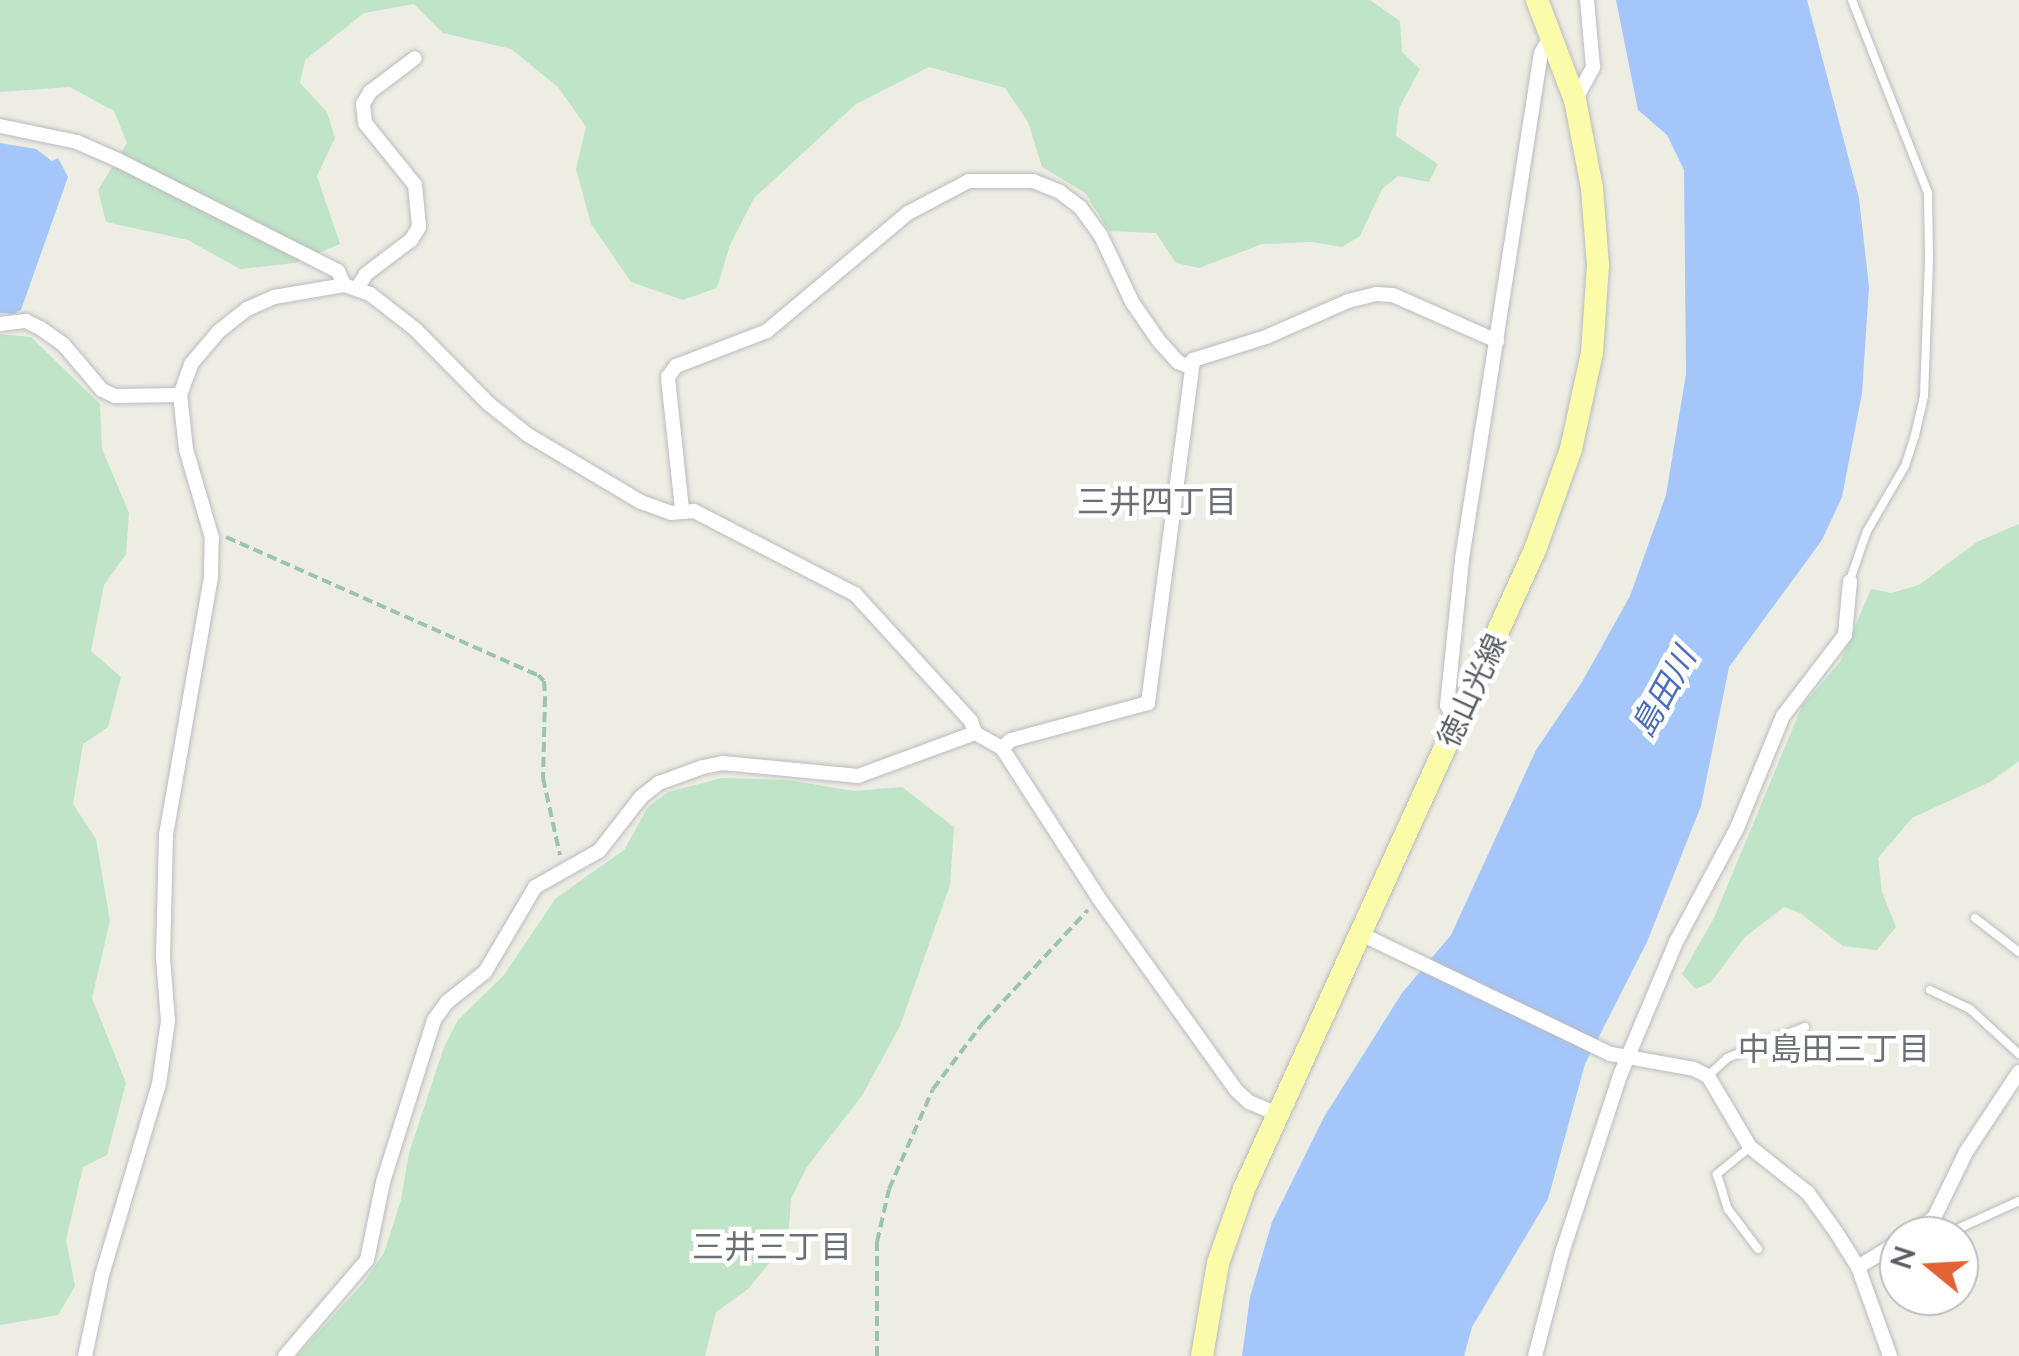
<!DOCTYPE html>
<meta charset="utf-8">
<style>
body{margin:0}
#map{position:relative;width:2019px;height:1356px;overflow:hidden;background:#edede3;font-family:Lato,"Noto Sans JP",sans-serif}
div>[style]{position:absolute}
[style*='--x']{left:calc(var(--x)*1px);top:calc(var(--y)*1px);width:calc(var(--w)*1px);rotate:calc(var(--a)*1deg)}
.green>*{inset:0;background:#c0e4c7}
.water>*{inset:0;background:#a5c6fb}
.path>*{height:4px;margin-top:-2px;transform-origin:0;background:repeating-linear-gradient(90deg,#9ac4ae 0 10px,transparent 0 15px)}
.roads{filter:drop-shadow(0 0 2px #babbc1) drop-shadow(0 0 2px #babbc1)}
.lane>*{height:8px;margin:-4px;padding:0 4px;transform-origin:4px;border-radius:4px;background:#fff}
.street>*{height:14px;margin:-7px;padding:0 7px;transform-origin:7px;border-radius:7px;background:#fff}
.primary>*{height:22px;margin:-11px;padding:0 11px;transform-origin:11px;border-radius:11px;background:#fafcaa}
span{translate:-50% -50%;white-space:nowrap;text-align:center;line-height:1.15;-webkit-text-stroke:9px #fff;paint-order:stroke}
.street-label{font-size:30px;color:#5b5d63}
.neighbourhood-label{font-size:32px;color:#6c6f75}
.water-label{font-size:32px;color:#486cbe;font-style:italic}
.north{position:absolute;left:1879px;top:1216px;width:100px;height:100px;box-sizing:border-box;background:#fff;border:2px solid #bdbec1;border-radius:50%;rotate:288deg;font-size:28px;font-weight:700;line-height:40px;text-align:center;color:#5b5d63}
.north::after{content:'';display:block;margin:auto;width:35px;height:45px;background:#e26234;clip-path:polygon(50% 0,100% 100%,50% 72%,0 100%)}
</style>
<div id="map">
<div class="green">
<i style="clip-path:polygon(0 0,1370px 0,1400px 21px,1402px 52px,1420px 69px,1399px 108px,1396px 136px,1438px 164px,1429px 182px,1398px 176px,1382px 189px,1360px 236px,1342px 247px,1312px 242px,1262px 244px,1199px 268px,1176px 263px,1156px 233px,1109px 231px,1085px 193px,1042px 167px,1028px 122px,1005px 88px,929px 67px,856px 104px,754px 198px,730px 245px,717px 288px,683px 300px,631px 282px,591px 224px,576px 169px,586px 127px,558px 87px,511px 49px,443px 33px,414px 4px,364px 13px,305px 60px,300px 83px,327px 112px,335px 138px,317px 176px,340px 244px,295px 263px,240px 269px,188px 240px,106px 222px,98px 190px,127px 143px,114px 111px,70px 87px,0 92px)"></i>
<i style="clip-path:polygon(0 334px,31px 337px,100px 404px,102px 449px,129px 513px,126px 554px,104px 585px,91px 651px,121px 677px,108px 727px,83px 744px,73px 804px,96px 839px,110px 921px,92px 998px,126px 1083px,107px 1155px,83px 1167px,66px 1240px,75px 1286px,58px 1315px,0 1325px)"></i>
<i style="clip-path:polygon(2019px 524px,2019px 761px,1990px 782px,1912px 818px,1878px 858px,1882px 892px,1896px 927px,1877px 950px,1843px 946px,1800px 913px,1784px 907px,1745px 937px,1711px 982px,1696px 989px,1682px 974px,1714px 918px,1802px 706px,1840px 662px,1871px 589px,1891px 593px,1919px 585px,1977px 542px)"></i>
<i style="clip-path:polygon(722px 778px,788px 780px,854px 791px,902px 787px,954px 827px,950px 885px,900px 1026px,863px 1094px,807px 1167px,791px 1199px,788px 1240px,748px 1289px,716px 1312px,705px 1356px,297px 1356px,364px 1282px,384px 1253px,401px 1200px,409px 1153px,444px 1047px,458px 1020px,503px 976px,556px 898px,624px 850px,648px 807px,668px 792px)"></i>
</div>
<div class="water">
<i style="clip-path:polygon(1616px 0,1807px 0,1859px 198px,1869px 287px,1862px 393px,1842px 497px,1822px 540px,1729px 667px,1701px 806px,1647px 942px,1585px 1064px,1548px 1199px,1472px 1327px,1464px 1356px,1242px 1356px,1250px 1297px,1272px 1222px,1324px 1117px,1402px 993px,1451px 935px,1536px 750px,1582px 682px,1630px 596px,1666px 495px,1686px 374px,1684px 170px,1667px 135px,1638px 110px)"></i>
<i style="clip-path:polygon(0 143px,36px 149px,52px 161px,58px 158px,68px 177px,21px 310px,14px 314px,0 313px)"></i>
</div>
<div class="path">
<i style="--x:226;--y:537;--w:341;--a:23.9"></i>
<i style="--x:538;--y:675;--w:8;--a:45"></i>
<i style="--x:544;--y:681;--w:16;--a:86"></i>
<i style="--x:545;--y:697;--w:81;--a:91.4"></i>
<i style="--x:543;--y:778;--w:79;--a:77.6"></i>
<i style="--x:877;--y:1356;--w:114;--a:-90"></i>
<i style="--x:877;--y:1242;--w:54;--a:-77.2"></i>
<i style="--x:889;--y:1189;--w:109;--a:-66.3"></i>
<i style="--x:933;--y:1089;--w:83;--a:-52.9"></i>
<i style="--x:983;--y:1023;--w:154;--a:-47.1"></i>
</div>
<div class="roads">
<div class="lane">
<i style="--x:1850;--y:580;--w:52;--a:-70.9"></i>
<i style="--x:1867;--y:531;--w:75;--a:-59.7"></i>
<i style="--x:1905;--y:466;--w:33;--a:-72"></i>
<i style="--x:1915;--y:435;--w:40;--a:-77"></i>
<i style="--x:1924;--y:396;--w:139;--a:-87.9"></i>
<i style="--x:1929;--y:257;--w:64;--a:-90.9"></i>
<i style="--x:1928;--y:193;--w:207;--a:-111.5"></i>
<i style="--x:1975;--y:918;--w:56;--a:37.7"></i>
<i style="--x:1930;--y:990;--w:44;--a:25.4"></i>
<i style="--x:1970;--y:1009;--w:67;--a:42.6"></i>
<i style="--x:1708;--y:1076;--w:26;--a:-43"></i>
<i style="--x:1727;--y:1058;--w:84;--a:-21.7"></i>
<i style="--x:1750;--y:1147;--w:43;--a:140.7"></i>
<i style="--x:1717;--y:1174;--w:37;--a:73"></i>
<i style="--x:1728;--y:1209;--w:50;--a:53.1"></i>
<i style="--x:1934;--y:1218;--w:28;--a:41"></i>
<i style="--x:1953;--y:1231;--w:72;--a:-24.4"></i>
<i style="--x:1959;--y:1247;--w:22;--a:72"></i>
</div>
<div class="street">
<i style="--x:1575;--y:100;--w:38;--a:-61"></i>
<i style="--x:1593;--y:67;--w:67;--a:-95.1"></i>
<i style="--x:0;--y:126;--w:79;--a:11.7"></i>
<i style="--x:77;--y:142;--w:45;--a:23.7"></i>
<i style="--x:118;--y:160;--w:246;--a:26.8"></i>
<i style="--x:338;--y:271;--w:15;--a:67"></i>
<i style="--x:358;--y:287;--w:15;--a:-58"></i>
<i style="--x:366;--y:274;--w:56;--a:-37.1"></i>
<i style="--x:411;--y:240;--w:15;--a:-58"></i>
<i style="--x:419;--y:227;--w:42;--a:-95.4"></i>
<i style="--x:415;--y:185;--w:80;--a:-128.9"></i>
<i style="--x:365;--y:123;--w:19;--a:-96"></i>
<i style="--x:363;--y:104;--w:14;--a:-60"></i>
<i style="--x:370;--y:92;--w:56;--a:-37.1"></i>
<i style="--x:0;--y:324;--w:26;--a:-7"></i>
<i style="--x:26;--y:321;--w:16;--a:27"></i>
<i style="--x:40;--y:328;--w:28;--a:35"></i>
<i style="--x:63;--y:344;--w:60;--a:49.7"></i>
<i style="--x:102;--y:390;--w:14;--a:25"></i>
<i style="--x:115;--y:396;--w:65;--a:-0.9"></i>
<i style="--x:682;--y:509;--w:133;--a:-96.1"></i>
<i style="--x:668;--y:377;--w:14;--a:-54"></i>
<i style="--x:676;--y:366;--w:97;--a:-21"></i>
<i style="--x:767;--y:331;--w:184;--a:-39.9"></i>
<i style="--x:908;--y:213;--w:69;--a:-27.7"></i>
<i style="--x:969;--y:181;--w:64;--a:0"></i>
<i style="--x:1033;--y:181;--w:29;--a:22"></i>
<i style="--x:1060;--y:192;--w:25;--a:37"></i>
<i style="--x:1080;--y:207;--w:36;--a:54"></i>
<i style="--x:1101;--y:236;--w:73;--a:64.8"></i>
<i style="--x:1132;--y:302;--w:47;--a:55.3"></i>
<i style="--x:1159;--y:341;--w:28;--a:48"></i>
<i style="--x:1178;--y:362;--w:13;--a:23"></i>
<i style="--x:1456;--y:723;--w:20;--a:-117"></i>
<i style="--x:1447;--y:705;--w:147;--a:-84.1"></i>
<i style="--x:1462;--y:559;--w:512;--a:-81.13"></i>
<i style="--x:1541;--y:53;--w:20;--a:-60"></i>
<i style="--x:1002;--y:748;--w:12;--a:-42"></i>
<i style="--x:1011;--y:740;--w:142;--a:-15.1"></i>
<i style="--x:1148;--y:703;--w:346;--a:-82.5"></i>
<i style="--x:1193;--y:360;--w:77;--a:-17.5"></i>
<i style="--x:1266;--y:337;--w:90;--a:-23.7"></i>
<i style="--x:1348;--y:301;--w:29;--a:-14"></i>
<i style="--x:1376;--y:294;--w:17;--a:3"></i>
<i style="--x:1393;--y:295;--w:114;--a:23.9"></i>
<i style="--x:1357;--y:932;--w:282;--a:25.7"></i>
<i style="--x:1611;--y:1054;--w:84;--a:10.2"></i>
<i style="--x:1694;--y:1069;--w:16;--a:27"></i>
<i style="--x:1708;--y:1076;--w:82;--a:59.4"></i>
<i style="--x:1750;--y:1147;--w:74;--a:38.4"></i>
<i style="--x:1808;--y:1193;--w:48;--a:54.3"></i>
<i style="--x:1836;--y:1232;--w:41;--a:57.8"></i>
<i style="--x:1858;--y:1267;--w:95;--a:70.2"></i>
<i style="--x:1909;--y:1236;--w:31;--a:-36"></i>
<i style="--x:1934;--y:1218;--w:73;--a:-64.1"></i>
<i style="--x:1966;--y:1152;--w:96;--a:-56.5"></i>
<i style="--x:1858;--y:1267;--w:48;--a:-31.4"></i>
<i style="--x:85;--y:1356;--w:83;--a:-78.1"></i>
<i style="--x:102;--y:1275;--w:199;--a:-73.4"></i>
<i style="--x:159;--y:1084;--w:64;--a:-81.9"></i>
<i style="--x:168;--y:1021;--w:64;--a:-94.5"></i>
<i style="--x:163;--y:957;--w:122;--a:-88.6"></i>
<i style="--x:166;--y:835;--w:262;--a:-80.1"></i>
<i style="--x:211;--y:577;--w:39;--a:-89"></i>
<i style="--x:212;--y:538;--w:93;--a:-106.3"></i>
<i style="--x:186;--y:449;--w:54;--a:-96.3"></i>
<i style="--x:180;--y:395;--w:33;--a:-70"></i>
<i style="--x:191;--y:364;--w:43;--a:-49.7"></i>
<i style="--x:219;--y:331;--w:36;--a:-38"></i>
<i style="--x:247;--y:309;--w:30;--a:-24"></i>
<i style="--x:274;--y:297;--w:71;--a:-9.7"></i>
<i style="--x:344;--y:285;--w:28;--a:19"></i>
<i style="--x:370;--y:294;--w:57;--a:37.9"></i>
<i style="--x:415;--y:329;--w:105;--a:45.4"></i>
<i style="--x:489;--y:404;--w:50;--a:38.5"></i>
<i style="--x:528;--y:435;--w:131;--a:30.7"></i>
<i style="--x:641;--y:502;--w:32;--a:20"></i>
<i style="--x:671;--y:513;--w:23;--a:-5"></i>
<i style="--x:694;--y:511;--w:181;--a:27.3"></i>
<i style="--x:855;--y:594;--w:172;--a:47.6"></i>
<i style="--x:971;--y:721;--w:13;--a:72"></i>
<i style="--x:285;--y:1356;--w:126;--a:-49.5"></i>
<i style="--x:367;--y:1260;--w:80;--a:-78.4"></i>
<i style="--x:383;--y:1182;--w:170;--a:-72.5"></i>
<i style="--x:434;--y:1020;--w:22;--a:-54"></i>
<i style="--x:447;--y:1002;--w:48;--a:-38.3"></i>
<i style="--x:485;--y:972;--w:99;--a:-59.5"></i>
<i style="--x:535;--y:887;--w:73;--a:-29.4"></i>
<i style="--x:599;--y:851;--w:68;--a:-52.1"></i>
<i style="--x:641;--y:797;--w:23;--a:-38"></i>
<i style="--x:659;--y:783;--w:47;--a:-20"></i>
<i style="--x:703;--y:767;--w:20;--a:-11"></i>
<i style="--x:723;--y:763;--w:136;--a:5.5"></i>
<i style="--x:858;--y:776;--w:125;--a:-20.2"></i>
<i style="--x:975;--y:733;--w:31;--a:29"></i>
<i style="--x:1002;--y:748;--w:181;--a:57.2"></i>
<i style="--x:1100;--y:900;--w:234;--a:54.4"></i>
<i style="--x:1236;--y:1090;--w:18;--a:43"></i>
<i style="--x:1249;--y:1102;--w:28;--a:23"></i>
<i style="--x:1535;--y:1356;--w:106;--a:-75.3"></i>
<i style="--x:1562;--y:1253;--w:189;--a:-71.9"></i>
<i style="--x:1621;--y:1073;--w:142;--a:-67.2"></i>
<i style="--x:1676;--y:942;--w:129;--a:-61.8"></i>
<i style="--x:1737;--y:828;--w:121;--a:-67.7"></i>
<i style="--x:1783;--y:716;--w:102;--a:-52.6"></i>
<i style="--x:1845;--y:635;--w:54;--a:-84.7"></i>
</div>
<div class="primary">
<i style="--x:1202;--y:1356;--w:94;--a:-80.2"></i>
<i style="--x:1218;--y:1263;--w:78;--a:-70.6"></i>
<i style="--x:1244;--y:1189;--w:702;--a:-65.52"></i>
<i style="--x:1535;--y:550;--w:107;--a:-70.4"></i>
<i style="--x:1571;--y:449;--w:98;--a:-77.7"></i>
<i style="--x:1592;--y:353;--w:88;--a:-86.1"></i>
<i style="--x:1598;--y:265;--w:77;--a:-94.5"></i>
<i style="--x:1592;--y:188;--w:90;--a:-100.9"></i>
<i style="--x:1575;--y:100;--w:107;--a:-110.8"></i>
</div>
</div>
<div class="street-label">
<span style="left:1471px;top:690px;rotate:-65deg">徳山光線</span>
</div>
<div class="neighbourhood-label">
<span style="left:1157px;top:501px">三井四丁目</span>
<span style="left:1834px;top:1048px">中島田三丁目</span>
<span style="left:772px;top:1246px">三井三丁目</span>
</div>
<div class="water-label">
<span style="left:1663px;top:692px;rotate:-61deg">島田川</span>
</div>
<div class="north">N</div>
</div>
